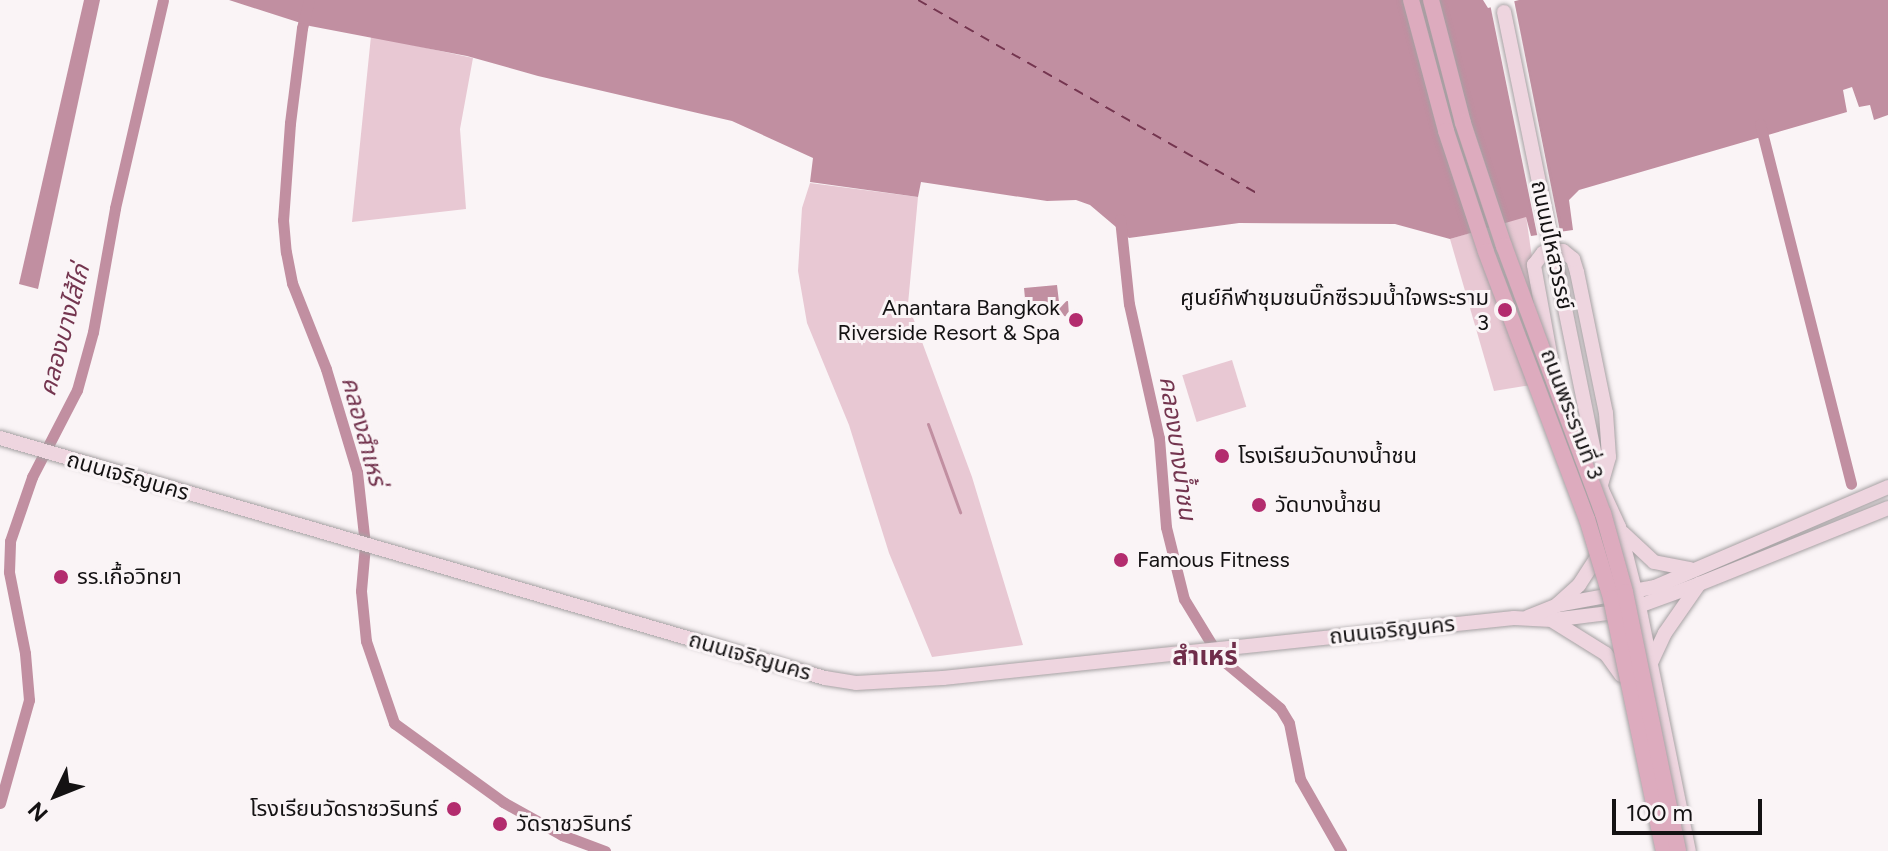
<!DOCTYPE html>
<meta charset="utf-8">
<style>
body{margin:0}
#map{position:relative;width:1888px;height:851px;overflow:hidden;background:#faf4f6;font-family:Figtree,"Noto Sans Thai",sans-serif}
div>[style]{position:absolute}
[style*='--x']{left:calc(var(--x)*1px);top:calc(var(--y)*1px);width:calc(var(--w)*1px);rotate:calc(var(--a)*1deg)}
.green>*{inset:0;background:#e8c8d3;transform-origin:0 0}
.water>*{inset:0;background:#c18fa1}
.pier>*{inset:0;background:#faf4f6}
.stream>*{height:3px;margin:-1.5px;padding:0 1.5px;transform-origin:1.5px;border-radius:1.5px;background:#c18fa1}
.canal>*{height:11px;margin:-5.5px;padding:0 5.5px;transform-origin:5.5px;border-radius:5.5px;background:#c18fa1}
.ferry>*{height:2px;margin-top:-1px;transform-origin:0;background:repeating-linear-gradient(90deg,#74354f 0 10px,transparent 0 18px)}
.roads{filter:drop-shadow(0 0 2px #a6a1a3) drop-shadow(0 0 2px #a6a1a3)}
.secondary>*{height:14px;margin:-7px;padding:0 7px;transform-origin:7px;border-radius:7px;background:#eed5df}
.bridges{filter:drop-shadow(0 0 2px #a6a1a3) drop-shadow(0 0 2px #a6a1a3)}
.secondary-bridge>*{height:14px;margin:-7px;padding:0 7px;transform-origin:7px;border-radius:7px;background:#eed5df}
.primary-bridge>*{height:16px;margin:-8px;padding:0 8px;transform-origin:8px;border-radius:8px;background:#ddabbe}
.dots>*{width:22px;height:22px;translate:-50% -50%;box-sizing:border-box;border:4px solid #faf4f6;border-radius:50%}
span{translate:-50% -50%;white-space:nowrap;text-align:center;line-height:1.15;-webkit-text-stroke:6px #faf4f6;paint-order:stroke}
.street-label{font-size:22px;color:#141213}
.poi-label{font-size:22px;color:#141213}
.right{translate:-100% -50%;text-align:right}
.left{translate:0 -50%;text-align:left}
.water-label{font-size:24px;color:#74354f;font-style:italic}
.quarter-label{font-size:26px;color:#702d4a;font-weight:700}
.north{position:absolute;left:16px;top:755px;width:80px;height:80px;-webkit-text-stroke:6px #faf4f6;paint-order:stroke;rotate:227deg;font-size:22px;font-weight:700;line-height:32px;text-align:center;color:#141213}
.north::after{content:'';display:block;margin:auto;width:28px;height:36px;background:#141213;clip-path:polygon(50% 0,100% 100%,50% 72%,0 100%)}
.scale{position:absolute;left:1612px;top:799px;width:150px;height:36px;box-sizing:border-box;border:4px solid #141213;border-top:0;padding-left:10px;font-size:24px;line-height:28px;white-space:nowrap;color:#141213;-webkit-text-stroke:6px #faf4f6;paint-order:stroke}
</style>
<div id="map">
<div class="green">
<i style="clip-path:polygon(371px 36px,473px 58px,460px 129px,466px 209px,352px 222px)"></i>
<i style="clip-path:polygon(810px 183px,918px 197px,908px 304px,972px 477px,1023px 645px,932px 657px,889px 553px,849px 425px,807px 323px,798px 271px,802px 208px)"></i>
<i style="clip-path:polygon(1526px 216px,1550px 382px,1494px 391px,1450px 239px)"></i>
<i style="left:1232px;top:360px;width:49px;height:52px;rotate:73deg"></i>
</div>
<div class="water">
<i style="clip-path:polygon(84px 0,100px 0,38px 289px,19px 284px)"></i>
<i style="clip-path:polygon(229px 0,1483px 0,1488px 8px,1519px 0,1888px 0,1888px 115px,1874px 120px,1870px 105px,1859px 107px,1852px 87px,1843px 90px,1847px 112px,1579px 190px,1569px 200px,1573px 230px,1531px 236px,1526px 217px,1450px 239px,1395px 224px,1239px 223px,1129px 238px,1090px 205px,1076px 200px,1047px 201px,921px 182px,918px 197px,810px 182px,813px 158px,732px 121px,538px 76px,467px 56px,310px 26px)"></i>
<i style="clip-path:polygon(1057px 285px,1059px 302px,1068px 301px,1069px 316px,1053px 317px,1052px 307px,1026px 309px,1024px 288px)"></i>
</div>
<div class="pier">
<i style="clip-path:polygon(1507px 0,1514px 0,1561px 236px,1538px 239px,1490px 4px)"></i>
</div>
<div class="stream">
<i style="--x:928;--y:424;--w:94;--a:70"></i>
</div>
<div class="canal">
<i style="--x:309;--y:0;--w:29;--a:104"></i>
<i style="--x:302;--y:28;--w:96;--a:97.2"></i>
<i style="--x:290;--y:123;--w:97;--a:94.1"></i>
<i style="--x:283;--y:220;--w:32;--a:85"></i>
<i style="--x:286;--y:252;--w:32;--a:79"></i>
<i style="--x:292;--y:283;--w:92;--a:68.4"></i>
<i style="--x:326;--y:369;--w:108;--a:73.2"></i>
<i style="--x:357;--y:472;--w:73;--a:83.7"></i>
<i style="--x:365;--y:545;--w:46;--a:95"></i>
<i style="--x:361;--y:591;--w:50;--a:84.3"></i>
<i style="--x:366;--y:641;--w:87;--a:71.1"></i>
<i style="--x:394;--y:723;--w:135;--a:35.9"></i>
<i style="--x:503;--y:802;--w:68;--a:29.2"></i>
<i style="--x:562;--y:835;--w:46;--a:20.4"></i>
<i style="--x:1760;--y:124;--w:371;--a:75.8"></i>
<i style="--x:1120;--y:219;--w:85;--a:84"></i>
<i style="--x:1129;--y:304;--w:137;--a:77.4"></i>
<i style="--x:1159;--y:438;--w:89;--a:85.5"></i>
<i style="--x:1166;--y:527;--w:74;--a:76"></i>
<i style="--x:1184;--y:599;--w:69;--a:58.6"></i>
<i style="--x:1220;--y:658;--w:78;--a:39.8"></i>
<i style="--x:1280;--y:708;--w:17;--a:59"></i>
<i style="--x:1289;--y:723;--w:57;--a:78.9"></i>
<i style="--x:1300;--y:779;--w:83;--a:60.3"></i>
<i style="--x:0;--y:803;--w:107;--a:-74.3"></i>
<i style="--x:29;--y:700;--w:47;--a:-94.9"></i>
<i style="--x:25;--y:653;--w:83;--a:-101.2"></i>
<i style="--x:9;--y:572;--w:31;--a:-88"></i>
<i style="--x:10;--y:541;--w:68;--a:-71"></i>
<i style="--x:32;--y:477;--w:98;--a:-62.7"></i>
<i style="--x:77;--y:390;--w:60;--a:-74.6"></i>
<i style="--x:93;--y:332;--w:126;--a:-79.9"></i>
<i style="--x:115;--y:208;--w:213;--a:-77"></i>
</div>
<div class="ferry">
<i style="--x:918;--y:0;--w:390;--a:29.7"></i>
</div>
<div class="roads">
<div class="secondary">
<i style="--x:1558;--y:274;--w:220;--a:78.5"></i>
<i style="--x:1602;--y:490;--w:41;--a:65.3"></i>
<i style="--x:1619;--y:527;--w:81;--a:75.8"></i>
<i style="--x:1639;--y:606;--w:250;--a:78.5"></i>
<i style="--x:1551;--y:359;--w:96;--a:-100.3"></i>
<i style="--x:1534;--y:265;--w:15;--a:-53"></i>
<i style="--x:1543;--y:253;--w:20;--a:-6"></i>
<i style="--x:1563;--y:251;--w:13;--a:39"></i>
<i style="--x:1573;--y:259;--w:14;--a:73"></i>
<i style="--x:1577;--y:272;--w:144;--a:78.4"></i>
<i style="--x:1606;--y:413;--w:44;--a:86.1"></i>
<i style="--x:1609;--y:457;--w:29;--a:106"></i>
<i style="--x:1559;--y:411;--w:100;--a:70.7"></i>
<i style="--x:0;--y:438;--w:859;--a:16.22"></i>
<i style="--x:825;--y:678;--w:31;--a:9"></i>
<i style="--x:856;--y:683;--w:87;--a:-3.3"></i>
<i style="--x:943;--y:678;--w:574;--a:-6"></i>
<i style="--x:1514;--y:618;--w:38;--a:3"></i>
<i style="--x:1552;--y:620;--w:56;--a:-7.1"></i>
<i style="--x:1608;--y:613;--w:32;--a:-13"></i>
<i style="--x:1639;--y:606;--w:64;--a:-20.1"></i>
<i style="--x:1699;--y:584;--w:204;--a:-21.9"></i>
<i style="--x:1623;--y:533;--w:42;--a:43.1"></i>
<i style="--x:1654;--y:562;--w:37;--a:11"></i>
<i style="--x:1558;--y:604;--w:28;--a:-42"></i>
<i style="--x:1579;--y:585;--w:38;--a:-57"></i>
<i style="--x:1528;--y:617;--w:31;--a:-22"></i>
<i style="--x:1557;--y:605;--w:100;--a:-10.4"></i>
<i style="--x:1655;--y:587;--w:254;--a:-23.2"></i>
<i style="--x:1553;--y:621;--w:62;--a:31.9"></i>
<i style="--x:1606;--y:654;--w:26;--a:54"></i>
<i style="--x:1650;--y:665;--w:35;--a:-65"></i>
<i style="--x:1665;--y:633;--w:60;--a:-55.2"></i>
</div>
</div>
<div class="bridges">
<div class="secondary-bridge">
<i style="--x:1504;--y:12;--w:268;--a:78.4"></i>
</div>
<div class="primary-bridge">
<i style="--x:1411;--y:0;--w:136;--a:75"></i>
<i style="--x:1446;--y:131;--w:127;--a:71.7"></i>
<i style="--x:1486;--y:252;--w:285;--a:69.3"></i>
<i style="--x:1587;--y:519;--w:83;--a:73.1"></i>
<i style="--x:1611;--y:598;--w:258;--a:78.2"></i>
<i style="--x:1431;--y:0;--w:127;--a:75.4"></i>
<i style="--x:1463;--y:123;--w:130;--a:71.6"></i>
<i style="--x:1504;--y:246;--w:285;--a:69.7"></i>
<i style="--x:1603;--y:513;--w:82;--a:74.4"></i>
<i style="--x:1625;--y:592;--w:264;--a:78.4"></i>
</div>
</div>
<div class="dots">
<i style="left:1505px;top:310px;background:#b32c6e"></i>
<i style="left:1076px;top:320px;background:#b32c6e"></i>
<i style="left:1222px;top:456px;background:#b32c6e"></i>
<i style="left:1259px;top:505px;background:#b32c6e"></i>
<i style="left:1121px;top:560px;background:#b32c6e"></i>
<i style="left:61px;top:577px;background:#b32c6e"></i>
<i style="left:454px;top:809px;background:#b32c6e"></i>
<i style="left:500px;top:824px;background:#b32c6e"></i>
</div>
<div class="street-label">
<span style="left:1552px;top:245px;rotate:78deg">ถนนมไหสวรรย์</span>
<span style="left:1572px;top:414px;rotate:69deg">ถนนพระรามที่ 3</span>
<span style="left:128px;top:476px;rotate:16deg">ถนนเจริญนคร</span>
<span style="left:1392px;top:630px;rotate:-6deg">ถนนเจริญนคร</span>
<span style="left:750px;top:656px;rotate:16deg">ถนนเจริญนคร</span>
</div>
<div class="poi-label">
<span class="right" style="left:1489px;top:310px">ศูนย์กีฬาชุมชนบิ๊กซีรวมน้ำใจพระราม<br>3</span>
<span class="right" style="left:1060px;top:320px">Anantara Bangkok<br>Riverside Resort &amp; Spa</span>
<span class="left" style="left:1238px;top:456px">โรงเรียนวัดบางน้ำชน</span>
<span class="left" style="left:1275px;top:505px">วัดบางน้ำชน</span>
<span class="left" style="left:1137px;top:560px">Famous Fitness</span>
<span class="left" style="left:77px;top:577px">รร.เกื้อวิทยา</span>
<span class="right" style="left:438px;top:809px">โรงเรียนวัดราชวรินทร์</span>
<span class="left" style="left:516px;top:824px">วัดราชวรินทร์</span>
</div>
<div class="water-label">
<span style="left:64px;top:330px;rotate:-75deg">คลองบางไส้ไก่</span>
<span style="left:364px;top:431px;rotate:75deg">คลองสำเหร่</span>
<span style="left:1178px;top:448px;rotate:82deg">คลองบางน้ำชน</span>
</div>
<div class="quarter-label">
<span style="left:1205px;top:657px">สำเหร่</span>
</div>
<div class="north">N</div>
<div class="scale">100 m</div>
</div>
